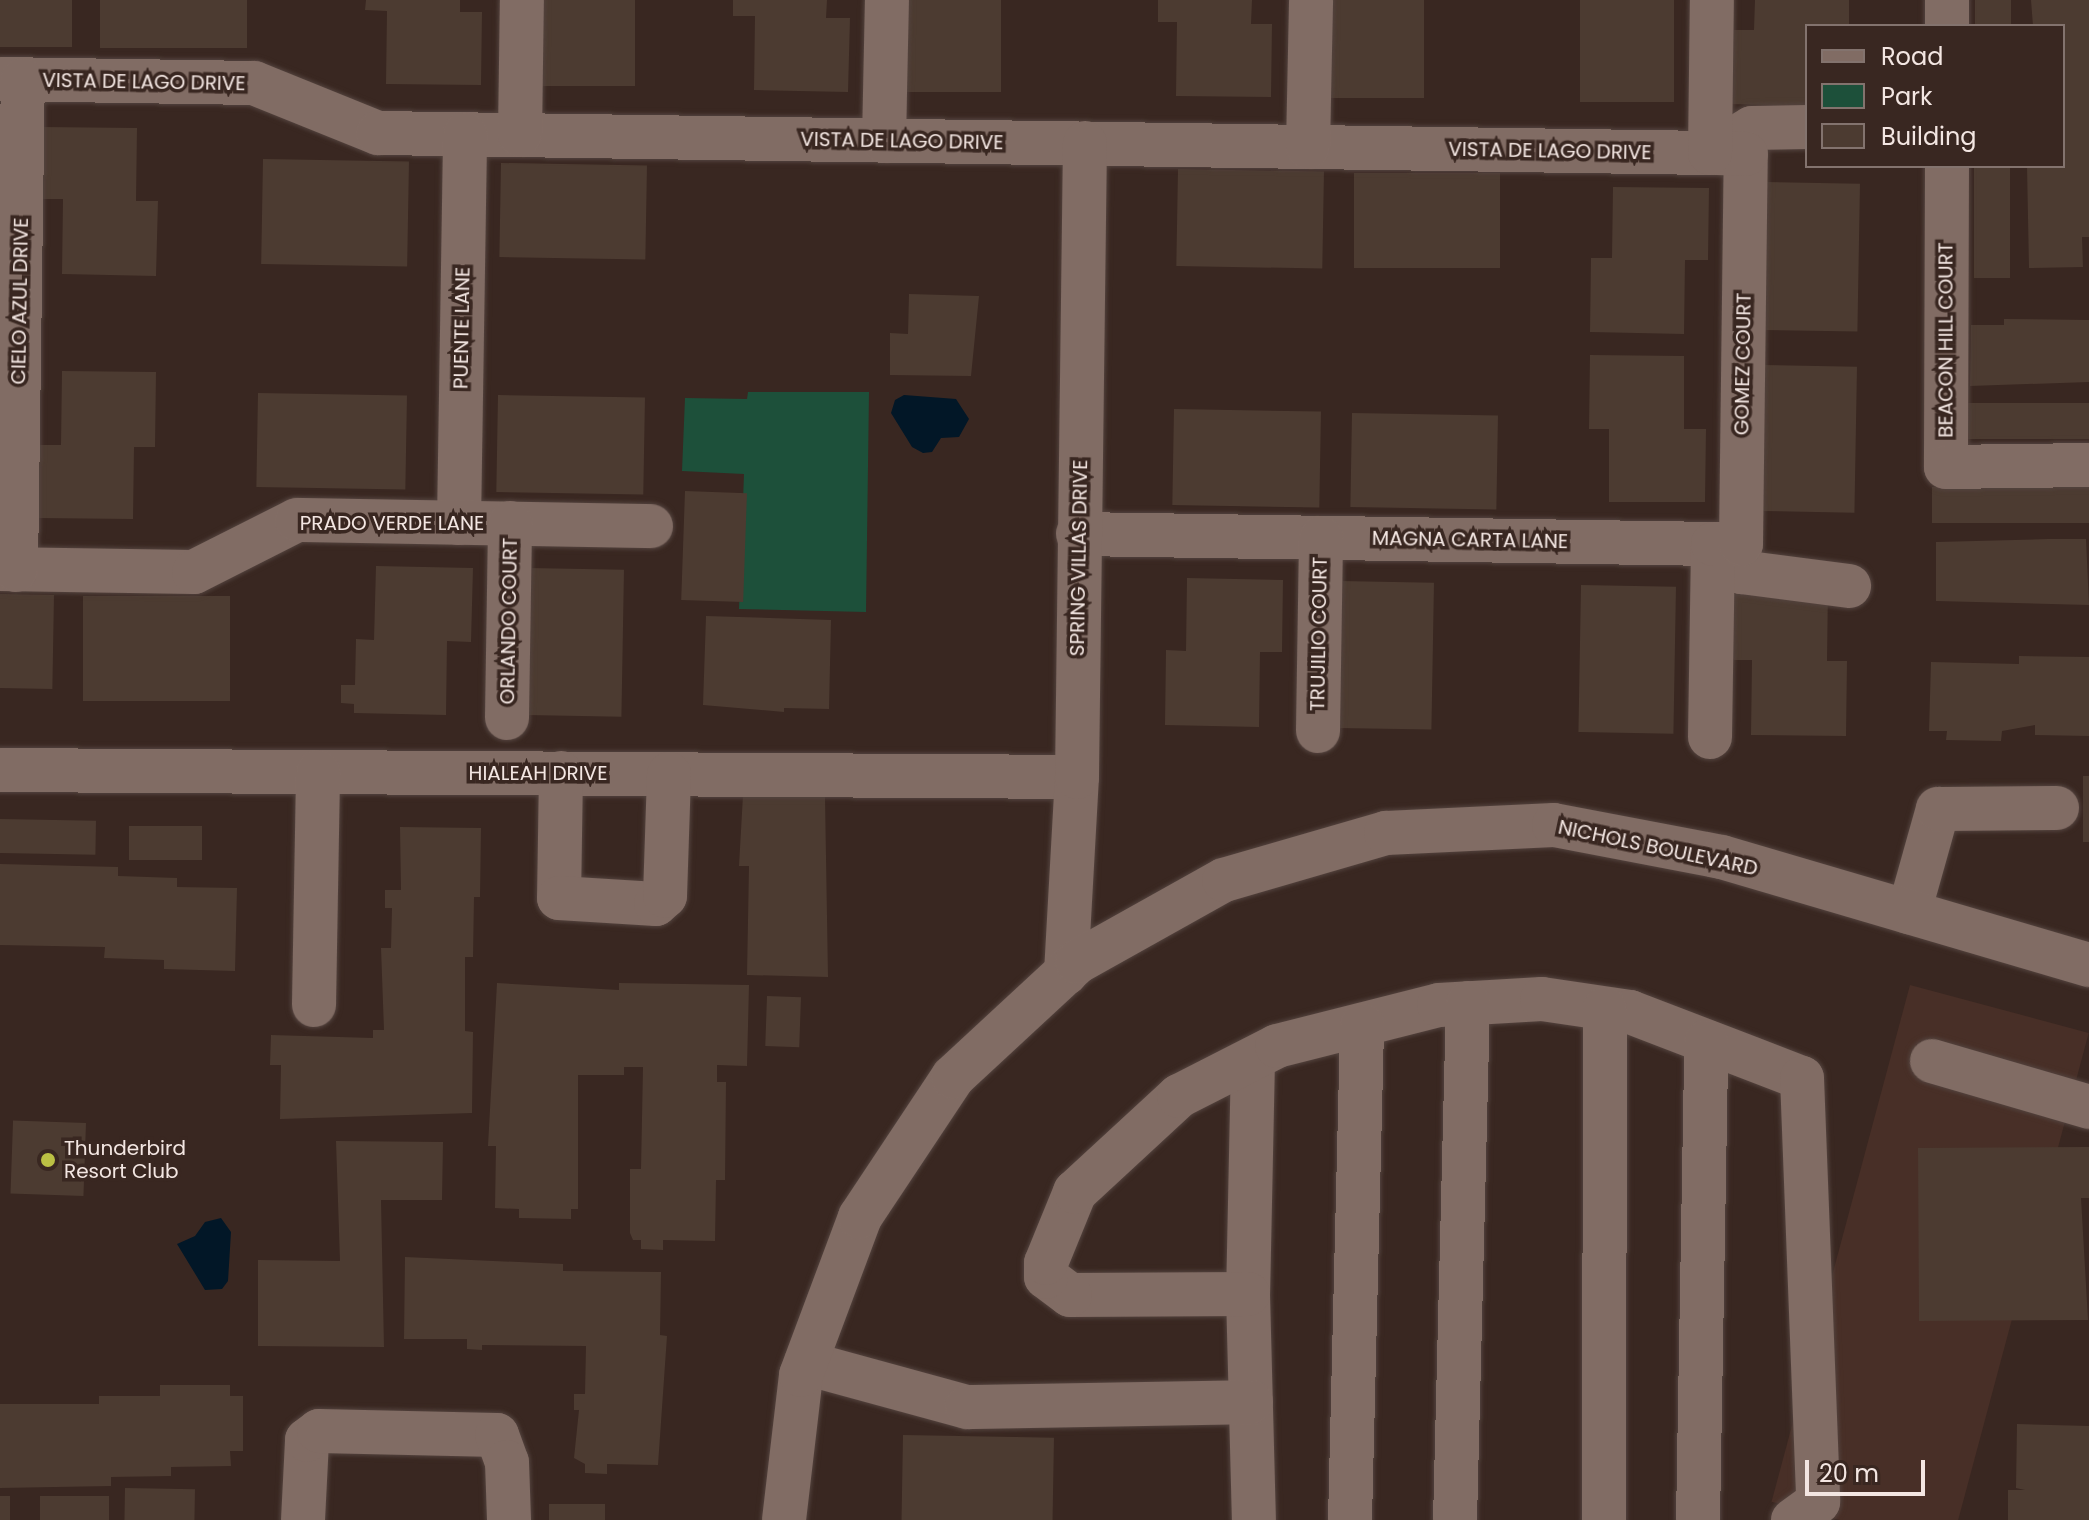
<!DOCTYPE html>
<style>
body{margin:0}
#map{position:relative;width:2089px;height:1520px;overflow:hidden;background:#392721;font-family:Poppins,sans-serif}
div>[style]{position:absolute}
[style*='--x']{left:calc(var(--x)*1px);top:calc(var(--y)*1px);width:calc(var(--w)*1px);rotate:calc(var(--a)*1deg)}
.built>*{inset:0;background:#482f27;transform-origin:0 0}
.green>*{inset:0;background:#1d503a}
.water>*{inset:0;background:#021727}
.building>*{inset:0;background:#4c3b31;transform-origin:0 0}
.roads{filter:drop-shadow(0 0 2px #53433e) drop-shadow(0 0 2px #53433e)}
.minor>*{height:44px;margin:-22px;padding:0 22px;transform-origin:22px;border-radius:22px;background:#816c64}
.dots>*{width:22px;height:22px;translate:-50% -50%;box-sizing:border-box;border:4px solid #392721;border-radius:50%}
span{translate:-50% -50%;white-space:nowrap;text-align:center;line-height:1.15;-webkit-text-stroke:7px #392721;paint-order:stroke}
.street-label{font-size:20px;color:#f3e6e2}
.poi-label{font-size:20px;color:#f3e6e2}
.left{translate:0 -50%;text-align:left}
.legend{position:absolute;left:1805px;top:24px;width:260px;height:144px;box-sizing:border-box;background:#392721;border:2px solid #83736e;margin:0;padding:10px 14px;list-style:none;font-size:24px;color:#f3e6e2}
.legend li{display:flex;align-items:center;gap:16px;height:40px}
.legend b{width:40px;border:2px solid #83736e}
.scale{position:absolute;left:1805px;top:1460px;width:120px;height:36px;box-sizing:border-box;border:4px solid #f3e6e2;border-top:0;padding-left:10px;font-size:24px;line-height:28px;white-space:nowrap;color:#f3e6e2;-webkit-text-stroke:6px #392721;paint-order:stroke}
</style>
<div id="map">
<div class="built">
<i style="left:1910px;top:985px;width:185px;height:535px;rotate:15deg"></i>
</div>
<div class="green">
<i style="clip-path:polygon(748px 392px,869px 392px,866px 612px,739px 609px,744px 474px,682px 471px,685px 398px,747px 399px)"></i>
</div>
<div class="water">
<i style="clip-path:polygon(904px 395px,956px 399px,969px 419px,959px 437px,941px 438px,932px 452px,923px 453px,912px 447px,891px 413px,895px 400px)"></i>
<i style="clip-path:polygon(221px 1218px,231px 1232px,228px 1281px,222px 1289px,205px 1290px,177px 1244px,195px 1236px,205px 1222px)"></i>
</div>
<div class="building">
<i style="left:0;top:0;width:72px;height:47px"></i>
<i style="left:100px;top:0;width:147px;height:48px"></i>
<i style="clip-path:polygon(366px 0,460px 0,460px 12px,482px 12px,481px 85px,386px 84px,387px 11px,365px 10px)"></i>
<i style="left:539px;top:0;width:96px;height:86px"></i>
<i style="clip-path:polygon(733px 0,827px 0,826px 18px,850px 18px,848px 92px,754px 90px,755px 16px,733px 16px)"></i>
<i style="left:905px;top:0;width:96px;height:92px"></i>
<i style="clip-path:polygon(1158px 0,1252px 0,1251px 24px,1272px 24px,1271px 97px,1176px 96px,1177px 22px,1158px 22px)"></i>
<i style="left:1330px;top:0;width:94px;height:98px"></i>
<i style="left:1580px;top:0;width:94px;height:102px"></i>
<i style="clip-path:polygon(1755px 0,1849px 0,1849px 26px,1807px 26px,1807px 106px,1729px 104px,1730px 30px,1754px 30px)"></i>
<i style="left:1975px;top:0;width:36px;height:26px"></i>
<i style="clip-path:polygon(2031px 0,2089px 0,2089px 237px,2082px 237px,2083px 267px,2029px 268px,2027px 166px,2063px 166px,2063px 26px,2033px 26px)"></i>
<i style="clip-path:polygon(42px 127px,137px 128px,136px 201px,158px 201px,156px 276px,62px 274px,63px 199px,40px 199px)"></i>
<i style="left:263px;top:159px;width:146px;height:105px;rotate:1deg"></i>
<i style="left:501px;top:163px;width:146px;height:94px;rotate:1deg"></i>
<i style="left:1974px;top:166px;width:36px;height:112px"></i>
<i style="left:1178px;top:169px;width:146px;height:97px;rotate:1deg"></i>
<i style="left:1354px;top:173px;width:146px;height:95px"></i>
<i style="left:1766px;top:182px;width:94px;height:148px;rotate:1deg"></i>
<i style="clip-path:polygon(1613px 187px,1709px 188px,1708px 260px,1685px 260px,1684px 334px,1590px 332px,1591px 258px,1612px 258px)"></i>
<i style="clip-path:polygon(909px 294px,979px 296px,971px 376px,890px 375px,890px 333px,908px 334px)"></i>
<i style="clip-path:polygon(2004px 319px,2089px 320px,2089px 382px,1970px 386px,1971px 325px,2004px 325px)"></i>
<i style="clip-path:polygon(1590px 355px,1684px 356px,1684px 429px,1706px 429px,1705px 502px,1609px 502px,1609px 429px,1589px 429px)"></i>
<i style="left:1762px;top:365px;width:95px;height:146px;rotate:1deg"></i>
<i style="clip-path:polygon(62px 371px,156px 372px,155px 447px,134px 447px,133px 519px,37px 518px,38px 445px,61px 445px)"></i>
<i style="left:258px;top:393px;width:149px;height:94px;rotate:1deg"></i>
<i style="left:498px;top:395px;width:147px;height:97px;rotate:1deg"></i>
<i style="left:1967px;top:403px;width:122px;height:36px"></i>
<i style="left:1174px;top:409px;width:147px;height:96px;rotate:1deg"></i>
<i style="left:1352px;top:413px;width:146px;height:94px;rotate:1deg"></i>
<i style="left:1932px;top:487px;width:157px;height:36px"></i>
<i style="left:685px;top:491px;width:62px;height:109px;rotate:2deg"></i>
<i style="clip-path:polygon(2048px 539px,2086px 539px,2089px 605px,1936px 601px,1936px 542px)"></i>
<i style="clip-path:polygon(376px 566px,473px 568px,471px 642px,447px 641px,446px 715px,354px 713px,354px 704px,341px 703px,341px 685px,355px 685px,356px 639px,374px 640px)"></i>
<i style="left:529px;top:568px;width:95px;height:147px;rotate:1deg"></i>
<i style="clip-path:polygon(1187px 578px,1283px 580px,1282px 652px,1260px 652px,1259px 727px,1165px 725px,1166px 650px,1186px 651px)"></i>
<i style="left:1340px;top:581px;width:94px;height:147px;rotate:1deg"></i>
<i style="left:1581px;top:585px;width:95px;height:147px;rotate:1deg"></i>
<i style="clip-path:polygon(1731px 587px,1828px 588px,1827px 661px,1847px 661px,1846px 736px,1751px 735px,1752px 660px,1730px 660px)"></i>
<i style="left:0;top:594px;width:54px;height:94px;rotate:1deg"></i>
<i style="left:83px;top:596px;width:147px;height:105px"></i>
<i style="clip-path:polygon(706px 616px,831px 620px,829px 709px,784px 708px,784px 712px,703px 705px)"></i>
<i style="clip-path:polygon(2019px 656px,2089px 657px,2089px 736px,2035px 735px,2035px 725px,2002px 731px,2001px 741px,1946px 740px,1947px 731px,1929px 731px,1931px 662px,2019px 664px)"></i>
<i style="left:2083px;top:776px;width:6px;height:66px"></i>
<i style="clip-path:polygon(743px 795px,825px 797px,828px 977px,747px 975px,749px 866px,739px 866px)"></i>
<i style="left:0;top:819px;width:96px;height:34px;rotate:1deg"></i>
<i style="left:129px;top:826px;width:73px;height:34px"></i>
<i style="clip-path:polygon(400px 827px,481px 828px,480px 897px,474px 897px,473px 957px,465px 957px,465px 1031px,473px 1032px,472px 1113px,280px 1119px,281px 1065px,270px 1065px,271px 1035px,373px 1038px,373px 1030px,384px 1030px,381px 948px,391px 948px,392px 908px,385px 908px,385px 890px,401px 890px)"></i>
<i style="clip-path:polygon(0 864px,118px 867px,118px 876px,177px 878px,177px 887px,237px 888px,235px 971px,164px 969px,164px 960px,104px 958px,105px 947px,0 945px)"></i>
<i style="clip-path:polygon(497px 983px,619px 990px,619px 983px,749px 985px,747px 1066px,717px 1065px,717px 1082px,726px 1082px,725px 1180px,716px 1180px,715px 1241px,663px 1240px,663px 1250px,641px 1249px,641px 1240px,633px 1240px,630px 1233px,630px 1169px,641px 1169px,643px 1067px,624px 1067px,624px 1075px,578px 1075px,578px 1209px,571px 1209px,571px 1219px,519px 1218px,519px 1209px,495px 1208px,496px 1146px,488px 1146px)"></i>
<i style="left:767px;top:996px;width:34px;height:50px;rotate:2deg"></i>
<i style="left:86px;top:1123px;width:73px;height:73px;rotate:92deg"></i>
<i style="clip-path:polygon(336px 1141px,443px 1142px,442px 1200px,381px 1200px,384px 1347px,258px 1346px,258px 1260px,340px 1261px)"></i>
<i style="clip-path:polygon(2089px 1147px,2089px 1198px,2081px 1198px,2088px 1320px,1919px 1321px,1918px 1148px)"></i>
<i style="clip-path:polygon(405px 1257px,563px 1264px,563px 1271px,661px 1272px,660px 1335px,667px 1336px,658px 1465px,607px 1464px,607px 1474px,585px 1473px,585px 1464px,574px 1458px,579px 1410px,574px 1410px,574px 1394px,585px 1394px,586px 1346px,482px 1345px,482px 1350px,467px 1349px,467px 1339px,404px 1339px)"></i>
<i style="clip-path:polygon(160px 1385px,230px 1385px,230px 1396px,243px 1396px,243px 1451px,230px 1451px,231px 1466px,171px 1467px,171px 1476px,111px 1477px,111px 1486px,0 1488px,0 1404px,99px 1404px,99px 1396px,160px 1396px)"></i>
<i style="clip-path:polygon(2017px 1424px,2089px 1426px,2089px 1520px,2008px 1520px,2008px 1490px,2025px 1490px,2016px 1488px)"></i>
<i style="left:903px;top:1435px;width:151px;height:85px;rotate:1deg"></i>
<i style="left:125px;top:1488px;width:70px;height:32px;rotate:1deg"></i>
<i style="left:0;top:1496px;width:10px;height:24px"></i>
<i style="left:40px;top:1496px;width:69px;height:24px"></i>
<i style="left:549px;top:1504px;width:56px;height:16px"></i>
</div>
<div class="roads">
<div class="minor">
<i style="--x:1947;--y:26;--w:26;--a:-90"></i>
<i style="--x:0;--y:79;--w:254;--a:0.9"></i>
<i style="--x:254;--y:83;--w:134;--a:22"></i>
<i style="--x:378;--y:133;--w:1332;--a:0.86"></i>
<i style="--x:1710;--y:153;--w:49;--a:-30.8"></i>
<i style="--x:1752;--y:128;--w:55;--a:-1"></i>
<i style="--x:520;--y:135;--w:135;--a:-89.2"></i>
<i style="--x:884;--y:141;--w:141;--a:-88.8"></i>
<i style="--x:1308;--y:147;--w:147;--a:-88.8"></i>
<i style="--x:1947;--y:166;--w:301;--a:90.2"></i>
<i style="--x:1946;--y:467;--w:143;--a:-0.8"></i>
<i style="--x:459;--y:523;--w:389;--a:-89.1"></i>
<i style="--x:1078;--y:534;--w:635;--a:0.9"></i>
<i style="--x:1713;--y:544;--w:40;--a:45"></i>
<i style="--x:1741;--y:572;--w:109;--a:7.4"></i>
<i style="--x:0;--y:569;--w:194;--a:0.9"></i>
<i style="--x:194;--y:572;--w:115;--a:-26.8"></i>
<i style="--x:297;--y:520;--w:354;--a:1"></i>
<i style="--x:16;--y:570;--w:490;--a:-89.2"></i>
<i style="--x:507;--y:718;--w:195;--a:-89.1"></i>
<i style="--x:1318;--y:731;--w:193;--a:-89.1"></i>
<i style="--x:1710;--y:737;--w:193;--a:-89.1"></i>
<i style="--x:1713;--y:544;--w:28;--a:0"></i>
<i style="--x:1741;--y:544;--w:390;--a:-89.3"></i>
<i style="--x:1746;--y:154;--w:36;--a:-178"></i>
<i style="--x:1710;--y:153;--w:153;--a:-89.3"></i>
<i style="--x:0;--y:770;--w:1077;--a:0.37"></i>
<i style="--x:561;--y:773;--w:125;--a:90.9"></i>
<i style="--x:559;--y:898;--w:97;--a:3.5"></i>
<i style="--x:656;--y:904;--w:12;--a:-42"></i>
<i style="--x:665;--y:896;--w:122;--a:-88.1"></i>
<i style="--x:1909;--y:912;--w:107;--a:-74.3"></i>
<i style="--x:1938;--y:809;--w:119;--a:-0.5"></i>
<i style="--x:1066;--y:973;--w:196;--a:-86.8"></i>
<i style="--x:1077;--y:777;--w:634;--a:-89.28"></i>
<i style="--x:314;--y:1005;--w:233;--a:-89"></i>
<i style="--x:1253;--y:1059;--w:235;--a:91.2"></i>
<i style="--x:1248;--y:1294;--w:226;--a:88.5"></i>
<i style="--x:1932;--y:1061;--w:164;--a:16.3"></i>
<i style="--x:1248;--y:1294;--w:178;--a:179.7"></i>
<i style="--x:1070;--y:1295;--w:30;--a:-143"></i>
<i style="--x:1046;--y:1277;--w:14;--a:-90"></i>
<i style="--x:1046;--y:1263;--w:77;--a:-67.8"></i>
<i style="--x:1075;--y:1192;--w:142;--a:-42.7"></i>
<i style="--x:1179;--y:1096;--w:110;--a:-27"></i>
<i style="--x:1277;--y:1046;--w:167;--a:-14.2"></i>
<i style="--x:1439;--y:1005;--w:103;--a:-3.3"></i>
<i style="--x:1542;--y:999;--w:89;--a:8.4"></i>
<i style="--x:1630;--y:1012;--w:184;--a:21"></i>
<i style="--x:1802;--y:1078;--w:424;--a:87.8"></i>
<i style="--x:1818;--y:1502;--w:31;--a:144"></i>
<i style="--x:806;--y:1363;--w:167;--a:15.3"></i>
<i style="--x:967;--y:1407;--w:284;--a:-1"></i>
<i style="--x:303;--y:1520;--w:80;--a:-87.1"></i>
<i style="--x:307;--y:1440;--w:15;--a:-37"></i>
<i style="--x:319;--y:1431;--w:178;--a:1.3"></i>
<i style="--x:497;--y:1435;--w:29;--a:70"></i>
<i style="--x:507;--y:1462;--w:58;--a:88"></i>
<i style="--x:784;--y:1520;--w:146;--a:-83.3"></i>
<i style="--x:801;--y:1375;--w:169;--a:-69.5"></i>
<i style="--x:860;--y:1217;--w:168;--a:-56.4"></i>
<i style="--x:953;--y:1077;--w:169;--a:-42.8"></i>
<i style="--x:1077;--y:962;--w:168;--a:-29.2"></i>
<i style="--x:1224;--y:880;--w:169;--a:-16.2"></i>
<i style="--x:1386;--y:833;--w:168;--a:-2.7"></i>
<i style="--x:1554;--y:825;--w:171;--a:10.8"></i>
<i style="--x:1722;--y:857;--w:383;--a:16.4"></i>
<i style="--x:1350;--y:1520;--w:495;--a:-88.6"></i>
<i style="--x:1455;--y:1520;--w:517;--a:-88.56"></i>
<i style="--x:1604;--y:1520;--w:511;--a:-89.89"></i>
<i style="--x:1698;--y:1520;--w:478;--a:-89"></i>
</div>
</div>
<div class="dots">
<i style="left:48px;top:1160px;background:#bbc044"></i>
</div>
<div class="street-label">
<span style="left:144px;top:82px;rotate:1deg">VISTA DE LAGO DRIVE</span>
<span style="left:902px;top:141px;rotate:1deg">VISTA DE LAGO DRIVE</span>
<span style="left:1550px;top:151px;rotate:1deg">VISTA DE LAGO DRIVE</span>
<span style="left:20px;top:301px;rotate:-89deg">CIELO AZUL DRIVE</span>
<span style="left:462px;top:328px;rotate:-89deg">PUENTE LANE</span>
<span style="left:1946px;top:340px;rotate:-90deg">BEACON HILL COURT</span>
<span style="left:1743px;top:364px;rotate:-89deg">GOMEZ COURT</span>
<span style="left:392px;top:523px">PRADO VERDE LANE</span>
<span style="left:1470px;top:540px;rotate:1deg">MAGNA CARTA LANE</span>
<span style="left:1079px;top:558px;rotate:-89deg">SPRING VILLAS DRIVE</span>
<span style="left:509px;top:621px;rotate:-89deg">ORLANDO COURT</span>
<span style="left:1319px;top:634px;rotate:-89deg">TRUJILIO COURT</span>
<span style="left:538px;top:773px">HIALEAH DRIVE</span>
<span style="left:1658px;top:848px;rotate:12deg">NICHOLS BOULEVARD</span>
</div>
<div class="poi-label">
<span class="left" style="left:64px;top:1160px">Thunderbird<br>Resort Club</span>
</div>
<ul class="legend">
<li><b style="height:10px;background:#816c64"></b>Road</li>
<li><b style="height:22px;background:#1d503a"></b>Park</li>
<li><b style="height:22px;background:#4c3b31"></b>Building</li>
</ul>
<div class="scale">20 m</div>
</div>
